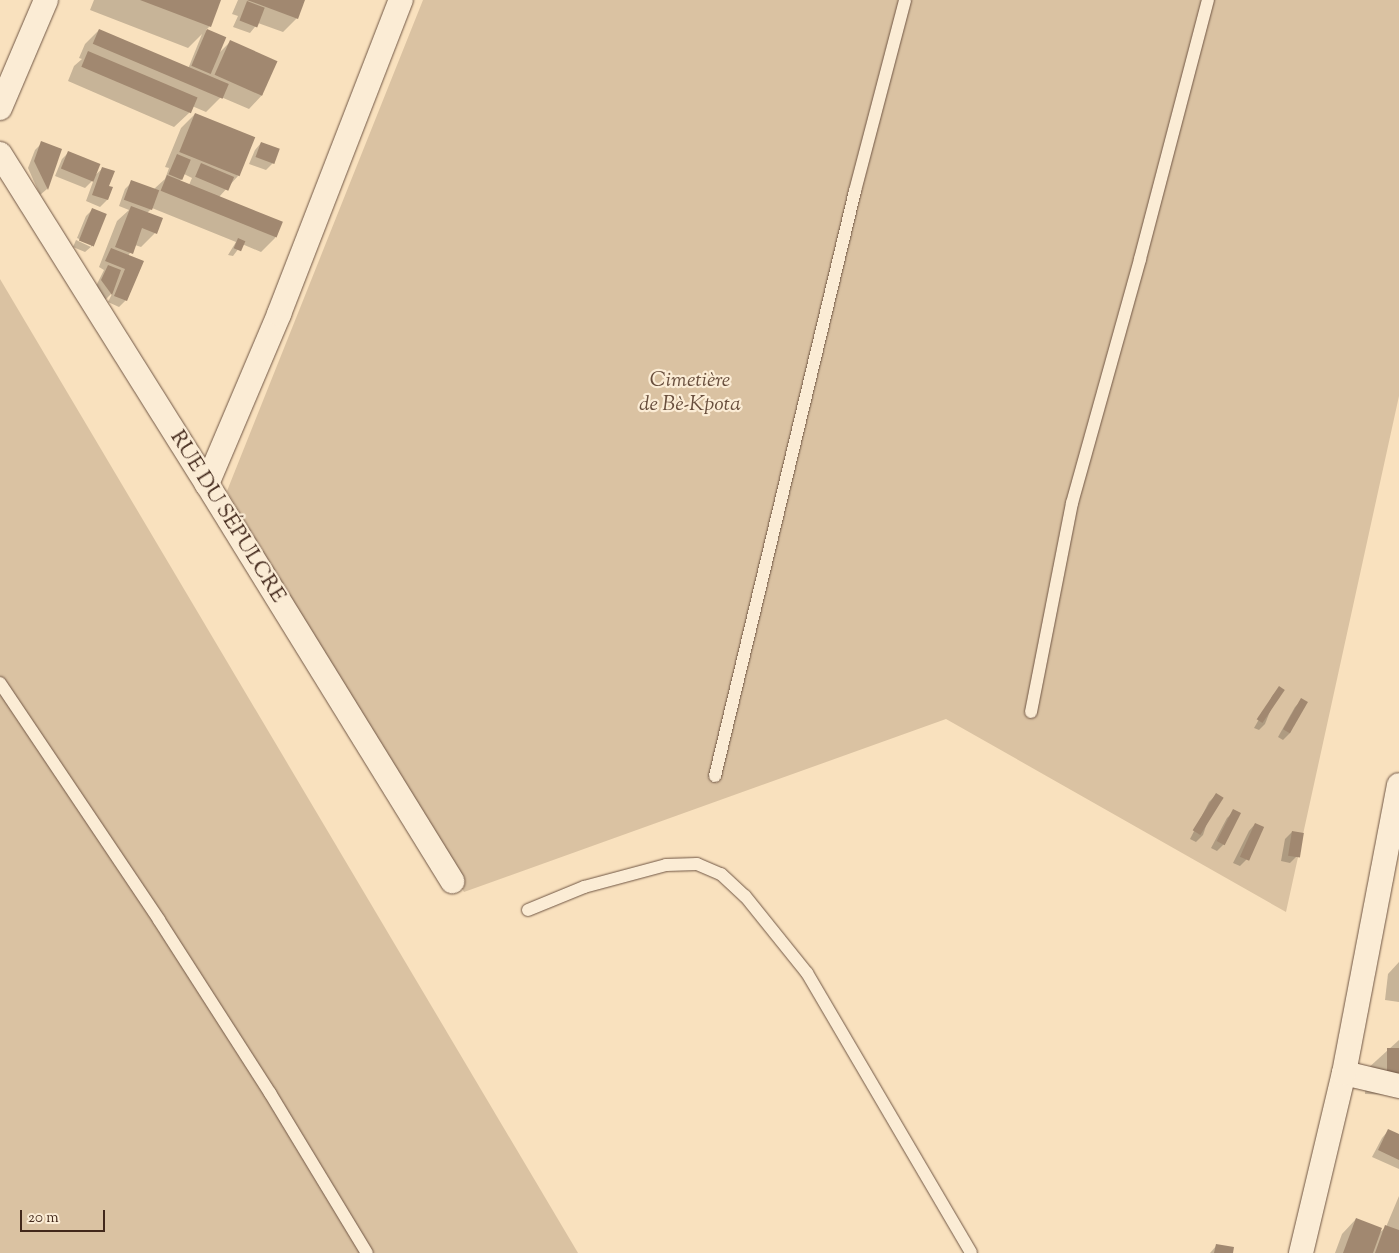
<!DOCTYPE html>
<meta charset="utf-8">
<style>
body{margin:0}
#map{position:relative;width:1399px;height:1253px;overflow:hidden;background:#f9e1be;font-family:"Sorts Mill Goudy",serif}
div>[style]{position:absolute}
[style*='--x']{left:calc(var(--x)*1px);top:calc(var(--y)*1px);width:calc(var(--w)*1px);rotate:calc(var(--a)*1deg)}
.green>*{inset:0;background:#dac2a2}
.shadow>*{inset:0;background:#0003}
.building>*{inset:0;background:#a18870;transform-origin:0 0}
.roads{filter:drop-shadow(0 0 1px #705644) drop-shadow(0 0 1px #705644)}
.service>*{height:12px;margin:-6px;padding:0 6px;transform-origin:6px;border-radius:6px;background:#fbecd5}
.minor>*{height:24px;margin:-12px;padding:0 12px;transform-origin:12px;border-radius:12px;background:#fbecd5}
span{translate:-50% -50%;white-space:nowrap;text-align:center;line-height:1.15;-webkit-text-stroke:4.5px #fbecd5;paint-order:stroke}
.park-label{font-size:21px;color:#684e3d;font-style:italic}
.street-label{font-size:21px;color:#42281b}
.scale{position:absolute;left:20px;top:1210px;width:85px;height:22px;box-sizing:border-box;border:2px solid #42281b;border-top:0;padding-left:6px;font-size:15px;line-height:18px;white-space:nowrap;color:#42281b;-webkit-text-stroke:4px #fbecd5;paint-order:stroke}
</style>
<div id="map">
<div class="green">
<i style="clip-path:polygon(423px 0,1399px 0,1399px 396px,1286px 912px,946px 719px,464px 892px,227px 491px)"></i>
<i style="clip-path:polygon(0 279px,578px 1253px,0 1253px)"></i>
</div>
<div class="shadow">
<i style="clip-path:polygon(94px 0,220px 0,210px 26px,206px 30px,224px 38px,217px 55px,230px 42px,263px 94px,249px 109px,221px 97px,206px 112px,192px 106px,189px 113px,174px 127px,68px 81px,74px 66px,82px 59px,79px 58px,85px 44px,99px 30px,188px 69px,202px 34px,188px 48px,90px 10px)"></i>
<i style="clip-path:polygon(238px 0,304px 0,297px 18px,283px 32px,258px 23px,250px 33px,233px 27px,238px 16px,232px 14px)"></i>
<i style="clip-path:polygon(evenodd,195px 114px,238px 176px,219px 197px,281px 222px,275px 238px,261px 252px,242px 244px,233px 256px,228px 255px,236px 242px,152px 208px,147px 213px,155px 233px,141px 247px,135px 245px,128px 256px,126px 300px,119px 307px,108px 302px,113px 292px,104px 301px,95px 288px,104px 270px,99px 267px,117px 221px,129px 210px,119px 206px,125px 189px,132px 182px,154px 189px,165px 179px,169px 168px,165px 167px,181px 128px,195px 114px,184px 174px,192px 178px,189px 185px,180px 181px,184px 174px)"></i>
<i style="clip-path:polygon(42px 143px,61px 149px,47px 189px,40px 195px,28px 168px,35px 150px)"></i>
<i style="clip-path:polygon(261px 143px,273px 163px,266px 170px,249px 164px,255px 150px)"></i>
<i style="clip-path:polygon(69px 152px,93px 177px,103px 168px,108px 187px,111px 188px,107px 200px,100px 207px,86px 201px,94px 179px,85px 188px,55px 176px,62px 159px)"></i>
<i style="clip-path:polygon(93px 209px,92px 246px,85px 252px,73px 247px,76px 240px,91px 247px,91px 244px,77px 238px,86px 216px)"></i>
<i style="clip-path:polygon(1279px 688px,1265px 724px,1259px 730px,1254px 728px,1273px 695px)"></i>
<i style="clip-path:polygon(1302px 700px,1290px 733px,1283px 740px,1278px 737px,1295px 707px)"></i>
<i style="clip-path:polygon(1216px 795px,1203px 835px,1196px 842px,1190px 839px,1209px 802px)"></i>
<i style="clip-path:polygon(1234px 811px,1224px 844px,1217px 851px,1211px 848px,1227px 818px)"></i>
<i style="clip-path:polygon(1255px 824px,1247px 859px,1240px 866px,1233px 863px,1249px 831px)"></i>
<i style="clip-path:polygon(1292px 832px,1297px 856px,1290px 863px,1281px 861px,1285px 839px)"></i>
<i style="clip-path:polygon(1399px 962px,1399px 1002px,1385px 1000px,1388px 974px)"></i>
<i style="clip-path:polygon(1399px 1040px,1399px 1095px,1365px 1094px,1366px 1070px)"></i>
<i style="clip-path:polygon(1388px 1131px,1399px 1136px,1399px 1169px,1372px 1157px,1382px 1138px)"></i>
<i style="clip-path:polygon(1399px 1196px,1399px 1253px,1335px 1253px,1342px 1234px,1356px 1219px,1379px 1233px,1386px 1227px)"></i>
<i style="clip-path:polygon(1217px 1245px,1232px 1253px,1210px 1253px)"></i>
</div>
<div class="building">
<i style="clip-path:polygon(140px 0,221px 0,211px 27px)"></i>
<i style="clip-path:polygon(247px 0,305px 0,298px 19px)"></i>
<i style="left:247px;top:1px;width:19px;height:21px;rotate:21deg"></i>
<i style="left:99px;top:29px;width:141px;height:16px;rotate:23deg"></i>
<i style="left:207px;top:29px;width:21px;height:40px;rotate:23deg"></i>
<i style="left:230px;top:40px;width:52px;height:38px;rotate:24deg"></i>
<i style="left:88px;top:51px;width:119px;height:17px;rotate:23deg"></i>
<i style="left:195px;top:113px;width:65px;height:42px;rotate:22deg"></i>
<i style="clip-path:polygon(41px 141px,62px 149px,48px 190px,34px 161px)"></i>
<i style="left:261px;top:142px;width:20px;height:16px;rotate:20deg"></i>
<i style="left:68px;top:151px;width:35px;height:19px;rotate:22deg"></i>
<i style="left:177px;top:154px;width:15px;height:22px;rotate:23deg"></i>
<i style="left:201px;top:163px;width:36px;height:15px;rotate:23deg"></i>
<i style="clip-path:polygon(102px 167px,115px 171px,109px 186px,113px 187px,108px 200px,92px 195px)"></i>
<i style="left:167px;top:175px;width:125px;height:17px;rotate:22deg"></i>
<i style="left:131px;top:180px;width:30px;height:21px;rotate:20deg"></i>
<i style="clip-path:polygon(131px 206px,163px 218px,157px 234px,142px 228px,133px 254px,115px 247px)"></i>
<i style="left:92px;top:208px;width:16px;height:35px;rotate:22deg"></i>
<i style="left:238px;top:238px;width:8px;height:11px;rotate:23deg"></i>
<i style="clip-path:polygon(111px 248px,144px 261px,127px 301px,114px 296px,125px 269px,105px 261px)"></i>
<i style="clip-path:polygon(108px 265px,121px 270px,112px 295px,101px 280px)"></i>
<i style="left:1279px;top:686px;width:7px;height:40px;rotate:34deg"></i>
<i style="left:1301px;top:698px;width:8px;height:36px;rotate:30deg"></i>
<i style="left:1216px;top:793px;width:9px;height:44px;rotate:32deg"></i>
<i style="left:1233px;top:809px;width:9px;height:36px;rotate:27deg"></i>
<i style="left:1255px;top:823px;width:10px;height:37px;rotate:24deg"></i>
<i style="left:1292px;top:831px;width:12px;height:25px;rotate:9deg"></i>
<i style="left:1387px;top:1048px;width:12px;height:25px"></i>
<i style="clip-path:polygon(1388px 1129px,1399px 1134px,1399px 1160px,1378px 1150px)"></i>
<i style="clip-path:polygon(1356px 1218px,1382px 1228px,1373px 1253px,1343px 1253px)"></i>
<i style="clip-path:polygon(1385px 1225px,1399px 1230px,1399px 1253px,1375px 1253px)"></i>
<i style="clip-path:polygon(1216px 1244px,1234px 1247px,1233px 1253px,1214px 1253px)"></i>
</div>
<div class="roads">
<div class="service">
<i style="--x:0;--y:683;--w:285;--a:56.1"></i>
<i style="--x:159;--y:920;--w:206;--a:57.3"></i>
<i style="--x:270;--y:1093;--w:187;--a:58.8"></i>
<i style="--x:1031;--y:712;--w:213;--a:-78.9"></i>
<i style="--x:1072;--y:503;--w:253;--a:-74.4"></i>
<i style="--x:1140;--y:259;--w:268;--a:-75.3"></i>
<i style="--x:715;--y:776;--w:602;--a:-76.54"></i>
<i style="--x:855;--y:191;--w:197;--a:-75.3"></i>
<i style="--x:528;--y:910;--w:61;--a:-22.3"></i>
<i style="--x:584;--y:887;--w:85;--a:-15"></i>
<i style="--x:666;--y:865;--w:31;--a:-2"></i>
<i style="--x:697;--y:864;--w:26;--a:23"></i>
<i style="--x:721;--y:874;--w:33;--a:43"></i>
<i style="--x:745;--y:896;--w:99;--a:51.2"></i>
<i style="--x:807;--y:973;--w:324;--a:59.6"></i>
</div>
<div class="minor">
<i style="--x:0;--y:108;--w:117;--a:-66.9"></i>
<i style="--x:0;--y:154;--w:390;--a:57.9"></i>
<i style="--x:207;--y:484;--w:467;--a:58.3"></i>
<i style="--x:207;--y:484;--w:185;--a:-67"></i>
<i style="--x:279;--y:314;--w:337;--a:-68.8"></i>
<i style="--x:1344;--y:1073;--w:57;--a:13.3"></i>
<i style="--x:1301;--y:1253;--w:185;--a:-76.6"></i>
<i style="--x:1344;--y:1073;--w:293;--a:-79.2"></i>
</div>
</div>
<div class="park-label">
<span style="left:690px;top:393px">Cimetière<br>de Bè-Kpota</span>
</div>
<div class="street-label">
<span style="left:227px;top:517px;rotate:58deg">RUE DU SÉPULCRE</span>
</div>
<div class="scale">20 m</div>
</div>
